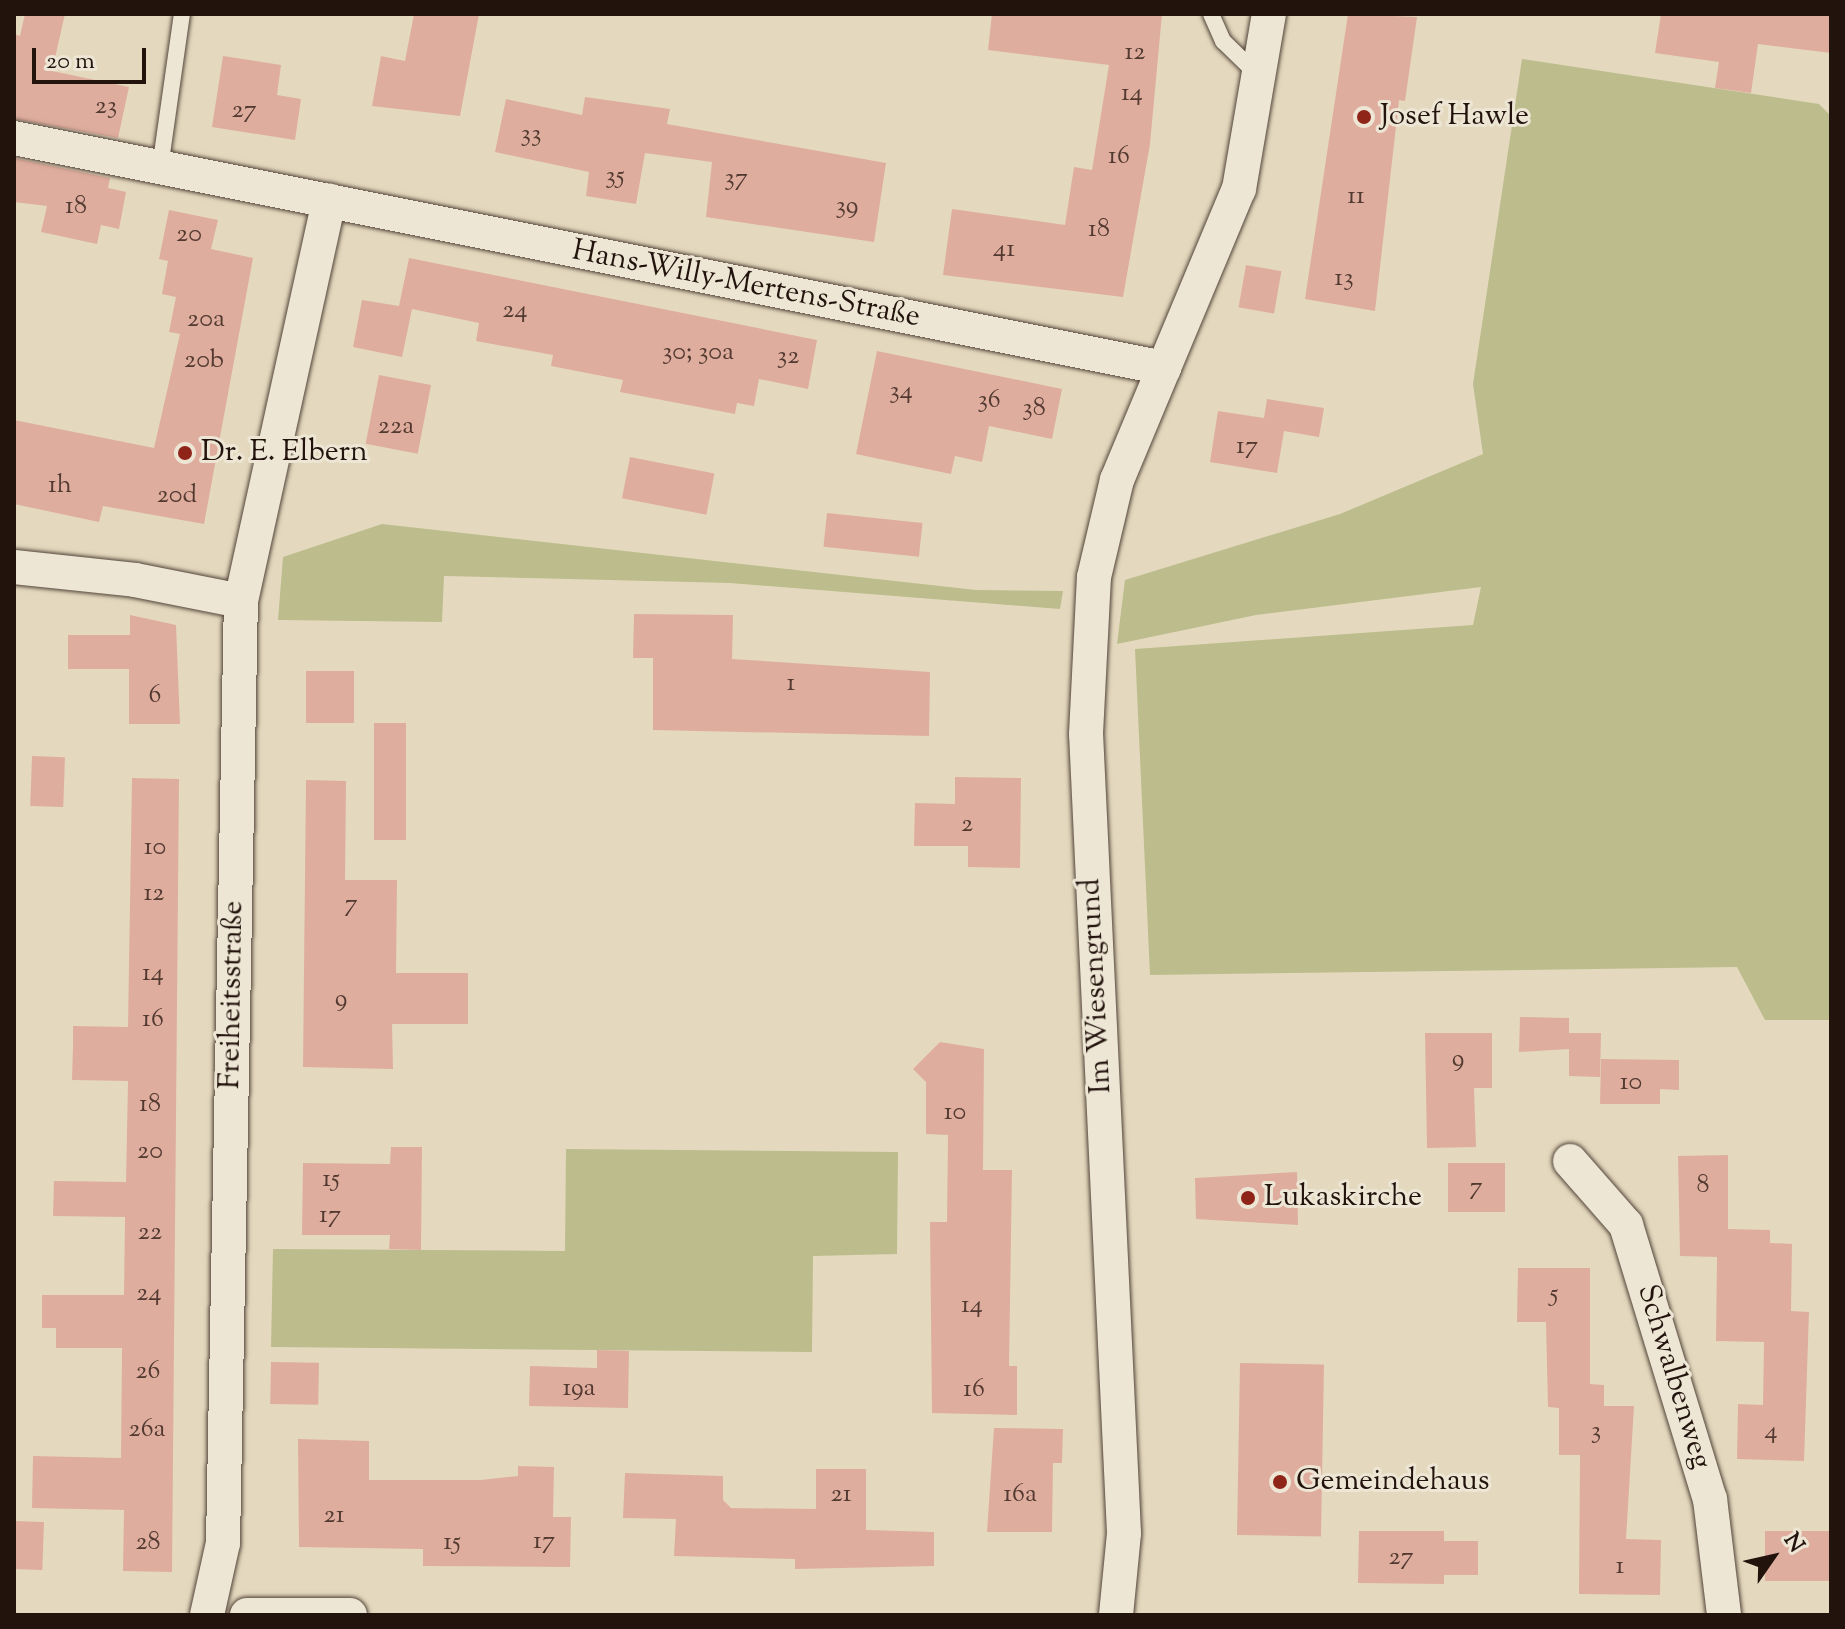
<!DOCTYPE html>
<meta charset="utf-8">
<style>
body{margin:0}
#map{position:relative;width:1845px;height:1629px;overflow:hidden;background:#e4d9be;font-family:"Sorts Mill Goudy",serif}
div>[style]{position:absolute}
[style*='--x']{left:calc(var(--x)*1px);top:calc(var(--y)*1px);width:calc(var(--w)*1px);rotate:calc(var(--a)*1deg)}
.green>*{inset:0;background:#bcbc8c}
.building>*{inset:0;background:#dfad9e;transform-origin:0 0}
.roads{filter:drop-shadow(0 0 2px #534439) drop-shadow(0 0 2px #534439)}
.service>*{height:16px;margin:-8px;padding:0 8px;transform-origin:8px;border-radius:8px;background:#ede6d5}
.minor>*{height:34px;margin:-17px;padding:0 17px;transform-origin:17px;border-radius:17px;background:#ede6d5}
.dots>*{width:22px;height:22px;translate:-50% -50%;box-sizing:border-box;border:4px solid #ede6d5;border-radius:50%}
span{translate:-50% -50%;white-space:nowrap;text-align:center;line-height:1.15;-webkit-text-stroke:6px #ede6d5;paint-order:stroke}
.number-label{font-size:26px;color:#523a31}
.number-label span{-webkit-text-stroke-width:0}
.poi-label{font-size:30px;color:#23130d}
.left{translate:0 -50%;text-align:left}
.street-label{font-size:30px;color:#23130d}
.frame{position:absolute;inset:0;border:16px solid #23130d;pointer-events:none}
.north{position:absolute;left:1733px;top:1517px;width:80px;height:80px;-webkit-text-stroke:6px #ede6d5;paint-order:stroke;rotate:56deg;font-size:22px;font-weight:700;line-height:32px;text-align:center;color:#23130d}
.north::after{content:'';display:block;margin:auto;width:28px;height:36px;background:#23130d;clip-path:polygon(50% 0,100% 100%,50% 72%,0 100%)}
.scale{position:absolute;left:32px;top:48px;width:114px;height:36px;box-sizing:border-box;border:4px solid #23130d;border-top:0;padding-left:10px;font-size:24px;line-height:28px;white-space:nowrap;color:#23130d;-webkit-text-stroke:6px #ede6d5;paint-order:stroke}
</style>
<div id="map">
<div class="green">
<i style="clip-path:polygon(1522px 59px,1819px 104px,1831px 116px,1831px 1020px,1765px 1020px,1737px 967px,1150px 975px,1135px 649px,1473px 625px,1481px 587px,1256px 615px,1117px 644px,1125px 580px,1340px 514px,1483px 454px,1473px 384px)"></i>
<i style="clip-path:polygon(382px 524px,976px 590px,1063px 591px,1060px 609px,730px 583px,444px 576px,442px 622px,278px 620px,283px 557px)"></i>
<i style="clip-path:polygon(566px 1149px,898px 1152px,897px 1254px,813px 1256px,812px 1352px,271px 1347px,273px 1249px,565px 1251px)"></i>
</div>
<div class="building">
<i style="clip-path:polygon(25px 14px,65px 14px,52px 71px,129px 87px,118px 138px,14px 119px,14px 34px,20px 36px)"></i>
<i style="clip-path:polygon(414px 14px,479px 14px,460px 116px,372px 106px,381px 56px,405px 61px)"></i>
<i style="clip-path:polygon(992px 14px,1162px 14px,1150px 144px,1123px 297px,943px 275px,952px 209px,1065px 225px,1074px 167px,1092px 170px,1109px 65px,988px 50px)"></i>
<i style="clip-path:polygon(1348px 14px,1417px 17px,1405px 101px,1399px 100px,1375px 311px,1305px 299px)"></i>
<i style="clip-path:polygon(1661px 14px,1831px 14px,1831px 53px,1758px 44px,1751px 93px,1715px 88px,1719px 62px,1655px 53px)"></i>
<i style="clip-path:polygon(223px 56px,281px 65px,277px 95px,301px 99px,295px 140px,212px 127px)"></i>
<i style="clip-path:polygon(585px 97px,670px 109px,667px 124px,886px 163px,874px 242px,706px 217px,712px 162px,645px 153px,636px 204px,586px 196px,589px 172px,495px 152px,506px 99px,582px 115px)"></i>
<i style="clip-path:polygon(14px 158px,110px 178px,108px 188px,126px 192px,119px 229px,101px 225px,97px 244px,41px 232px,47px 206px,14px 202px)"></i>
<i style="clip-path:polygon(169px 210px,218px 220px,211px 249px,253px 258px,204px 524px,103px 506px,99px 522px,14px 504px,14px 420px,154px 448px,180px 334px,169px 332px,176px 297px,162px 294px,168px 261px,159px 259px)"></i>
<i style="clip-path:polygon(409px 258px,817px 340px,808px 389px,759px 379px,754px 406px,737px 403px,735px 414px,620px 392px,623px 380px,551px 366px,553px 355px,476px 341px,479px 323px,412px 309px,402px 357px,353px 347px,362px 300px,399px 306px)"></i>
<i style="left:1246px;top:265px;width:36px;height:43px;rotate:10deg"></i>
<i style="clip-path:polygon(877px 351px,1062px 389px,1052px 439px,989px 426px,982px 462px,955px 456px,951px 474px,856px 454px)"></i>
<i style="left:379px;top:375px;width:53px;height:70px;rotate:11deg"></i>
<i style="clip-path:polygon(1267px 399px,1324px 408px,1319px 437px,1284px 431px,1277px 473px,1210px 462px,1218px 411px,1264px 418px)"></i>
<i style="left:630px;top:457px;width:86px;height:42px;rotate:11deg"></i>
<i style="left:827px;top:513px;width:96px;height:34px;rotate:6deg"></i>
<i style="clip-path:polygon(634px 614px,733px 615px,732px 659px,930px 672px,929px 736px,653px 730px,653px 658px,633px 658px)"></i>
<i style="clip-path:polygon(130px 615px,176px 625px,180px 724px,129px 724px,129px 669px,68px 669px,68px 635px,130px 635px)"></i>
<i style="left:306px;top:671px;width:48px;height:52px"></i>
<i style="left:374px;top:723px;width:32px;height:117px"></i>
<i style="left:32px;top:756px;width:33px;height:50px;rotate:2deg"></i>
<i style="clip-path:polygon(955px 777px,1021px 778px,1020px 868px,968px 867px,968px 846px,914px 846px,915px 803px,955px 804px)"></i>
<i style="clip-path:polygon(132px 778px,179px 779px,172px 1572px,123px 1571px,124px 1510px,32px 1508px,33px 1456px,121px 1458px,122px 1348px,56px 1348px,56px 1328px,42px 1328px,42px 1295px,124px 1295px,125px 1217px,53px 1216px,54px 1181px,126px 1182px,128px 1081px,72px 1080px,73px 1046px,73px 1026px,128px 1027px)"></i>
<i style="clip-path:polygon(306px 780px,346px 781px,345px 880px,397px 880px,396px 973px,468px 973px,468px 1024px,392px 1024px,393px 1069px,303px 1067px)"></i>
<i style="clip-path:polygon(1520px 1017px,1569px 1018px,1569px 1033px,1601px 1033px,1600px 1077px,1569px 1076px,1569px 1049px,1519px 1052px)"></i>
<i style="clip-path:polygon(1425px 1033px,1492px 1033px,1492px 1088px,1474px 1088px,1476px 1147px,1427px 1148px)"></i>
<i style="clip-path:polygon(940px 1042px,984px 1049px,983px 1170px,1012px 1170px,1009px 1366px,1017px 1366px,1017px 1415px,932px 1413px,930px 1222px,947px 1222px,948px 1135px,926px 1134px,926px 1082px,913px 1069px)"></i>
<i style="clip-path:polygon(1601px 1059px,1679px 1060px,1679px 1090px,1660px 1089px,1660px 1104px,1600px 1104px)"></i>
<i style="clip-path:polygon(391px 1147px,422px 1147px,421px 1250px,389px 1249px,390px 1235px,302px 1235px,303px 1163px,390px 1164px)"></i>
<i style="clip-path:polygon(1728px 1155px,1728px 1229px,1770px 1230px,1770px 1243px,1792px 1244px,1791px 1311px,1809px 1312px,1804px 1461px,1737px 1459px,1738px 1404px,1763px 1405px,1764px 1342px,1716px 1341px,1717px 1257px,1680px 1256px,1678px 1156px)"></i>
<i style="left:1448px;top:1163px;width:57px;height:49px"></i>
<i style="clip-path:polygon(1297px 1172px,1298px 1225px,1196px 1219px,1195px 1178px)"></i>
<i style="clip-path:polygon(1518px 1268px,1590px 1268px,1590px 1384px,1604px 1385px,1604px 1406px,1634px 1406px,1626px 1539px,1661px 1540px,1660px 1595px,1579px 1594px,1580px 1455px,1559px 1455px,1559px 1408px,1548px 1407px,1546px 1322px,1517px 1322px)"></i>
<i style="clip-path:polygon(597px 1350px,629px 1351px,628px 1408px,529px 1406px,530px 1366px,597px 1368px)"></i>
<i style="left:271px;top:1362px;width:48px;height:42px;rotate:1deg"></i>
<i style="left:1240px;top:1363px;width:84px;height:172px;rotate:1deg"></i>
<i style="clip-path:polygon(994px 1428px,1063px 1429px,1062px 1463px,1053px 1463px,1052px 1532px,987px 1532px)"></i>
<i style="clip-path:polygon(298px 1439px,369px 1441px,369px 1480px,481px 1480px,518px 1476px,518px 1466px,554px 1467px,553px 1517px,571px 1517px,570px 1567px,423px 1566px,423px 1549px,299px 1547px)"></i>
<i style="clip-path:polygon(816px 1469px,866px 1469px,866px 1530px,934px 1532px,934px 1566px,795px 1569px,795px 1559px,674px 1556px,676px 1519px,623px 1518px,625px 1473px,723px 1476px,723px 1500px,731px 1508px,816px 1509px)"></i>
<i style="left:14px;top:1521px;width:30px;height:48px;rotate:2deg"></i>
<i style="clip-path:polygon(1359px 1531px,1444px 1531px,1444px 1541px,1478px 1541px,1478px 1575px,1444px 1575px,1444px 1584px,1358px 1583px)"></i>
<i style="left:1831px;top:1531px;width:50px;height:66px;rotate:90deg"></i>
</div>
<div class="roads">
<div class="service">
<i style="--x:1211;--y:14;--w:30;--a:66"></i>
<i style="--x:1223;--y:41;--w:49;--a:44.2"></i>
<i style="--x:160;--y:168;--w:156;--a:-81.9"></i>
</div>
<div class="minor">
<i style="--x:14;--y:138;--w:1173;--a:11.31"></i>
<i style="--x:14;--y:567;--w:122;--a:6.1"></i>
<i style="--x:135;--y:580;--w:108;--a:11.2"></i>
<i style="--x:1570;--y:1161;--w:85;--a:48.8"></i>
<i style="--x:1626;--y:1225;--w:287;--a:73"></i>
<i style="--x:1710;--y:1499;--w:117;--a:83.1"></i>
<i style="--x:207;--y:1615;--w:74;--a:-77.5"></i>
<i style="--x:223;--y:1543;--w:942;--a:-88.91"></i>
<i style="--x:241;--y:601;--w:410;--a:-77.6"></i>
<i style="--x:247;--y:1615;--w:103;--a:0"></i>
<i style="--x:1116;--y:1615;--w:82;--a:-84.4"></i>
<i style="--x:1124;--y:1533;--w:800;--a:-92.72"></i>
<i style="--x:1086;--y:734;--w:157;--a:-87.1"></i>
<i style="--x:1094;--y:577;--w:100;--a:-76.7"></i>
<i style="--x:1117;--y:480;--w:316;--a:-67.3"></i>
<i style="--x:1239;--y:189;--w:178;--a:-80.3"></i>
</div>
</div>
<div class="dots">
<i style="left:1364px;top:117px;background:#8f2418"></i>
<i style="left:185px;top:453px;background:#8f2418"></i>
<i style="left:1248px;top:1198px;background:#8f2418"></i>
<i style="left:1280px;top:1482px;background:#8f2418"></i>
</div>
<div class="number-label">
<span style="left:1135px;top:53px">12</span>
<span style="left:1132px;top:94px">14</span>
<span style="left:106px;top:107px">23</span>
<span style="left:244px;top:111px">27</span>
<span style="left:531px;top:135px">33</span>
<span style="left:1119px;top:157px">16</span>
<span style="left:615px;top:177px">35</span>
<span style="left:736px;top:179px">37</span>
<span style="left:1356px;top:197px">11</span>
<span style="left:76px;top:207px">18</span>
<span style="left:847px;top:207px">39</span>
<span style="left:1099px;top:230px">18</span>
<span style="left:189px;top:235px">20</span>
<span style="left:1004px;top:250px">41</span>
<span style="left:1344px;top:279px">13</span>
<span style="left:515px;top:311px">24</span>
<span style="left:206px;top:320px">20a</span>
<span style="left:698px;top:353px">30; 30a</span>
<span style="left:788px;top:357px">32</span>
<span style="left:204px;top:361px">20b</span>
<span style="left:901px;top:392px">34</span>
<span style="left:989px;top:401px">36</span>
<span style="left:1034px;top:409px">38</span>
<span style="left:396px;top:427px">22a</span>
<span style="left:1247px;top:447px">17</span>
<span style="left:60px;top:486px">1h</span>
<span style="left:177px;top:496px">20d</span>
<span style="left:791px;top:684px">1</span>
<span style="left:155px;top:696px">6</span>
<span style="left:967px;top:825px">2</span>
<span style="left:155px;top:848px">10</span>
<span style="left:154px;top:894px">12</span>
<span style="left:351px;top:905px">7</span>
<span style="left:153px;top:974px">14</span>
<span style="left:341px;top:1000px">9</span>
<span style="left:153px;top:1020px">16</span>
<span style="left:1458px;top:1060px">9</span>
<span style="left:1631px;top:1083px">10</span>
<span style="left:150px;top:1105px">18</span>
<span style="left:955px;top:1113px">10</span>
<span style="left:150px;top:1152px">20</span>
<span style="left:331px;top:1180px">15</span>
<span style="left:1703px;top:1186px">8</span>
<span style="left:1476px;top:1188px">7</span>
<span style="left:330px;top:1216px">17</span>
<span style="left:150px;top:1233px">22</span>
<span style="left:149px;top:1294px">24</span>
<span style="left:1554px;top:1295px">5</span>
<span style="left:972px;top:1306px">14</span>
<span style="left:148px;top:1372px">26</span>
<span style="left:579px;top:1389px">19a</span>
<span style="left:974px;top:1390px">16</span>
<span style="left:147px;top:1430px">26a</span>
<span style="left:1596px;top:1432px">3</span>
<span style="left:1771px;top:1432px">4</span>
<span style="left:841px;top:1495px">21</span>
<span style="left:1020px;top:1495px">16a</span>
<span style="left:334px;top:1516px">21</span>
<span style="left:544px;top:1542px">17</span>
<span style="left:148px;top:1543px">28</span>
<span style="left:452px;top:1543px">15</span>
<span style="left:1401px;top:1558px">27</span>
<span style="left:1620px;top:1567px">1</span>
</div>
<div class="poi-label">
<span class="left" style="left:1380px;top:117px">Josef Hawle</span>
<span class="left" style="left:201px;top:453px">Dr. E. Elbern</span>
<span class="left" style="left:1264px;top:1198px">Lukaskirche</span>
<span class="left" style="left:1296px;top:1482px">Gemeindehaus</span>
</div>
<div class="street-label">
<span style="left:746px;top:285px;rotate:11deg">Hans-Willy-Mertens-Straße</span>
<span style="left:1097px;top:986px;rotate:-93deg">Im Wiesengrund</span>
<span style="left:233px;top:995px;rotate:-89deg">Freiheitsstraße</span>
<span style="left:1673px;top:1377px;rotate:73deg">Schwalbenweg</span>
</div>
<div class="frame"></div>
<div class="north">N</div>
<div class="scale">20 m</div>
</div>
